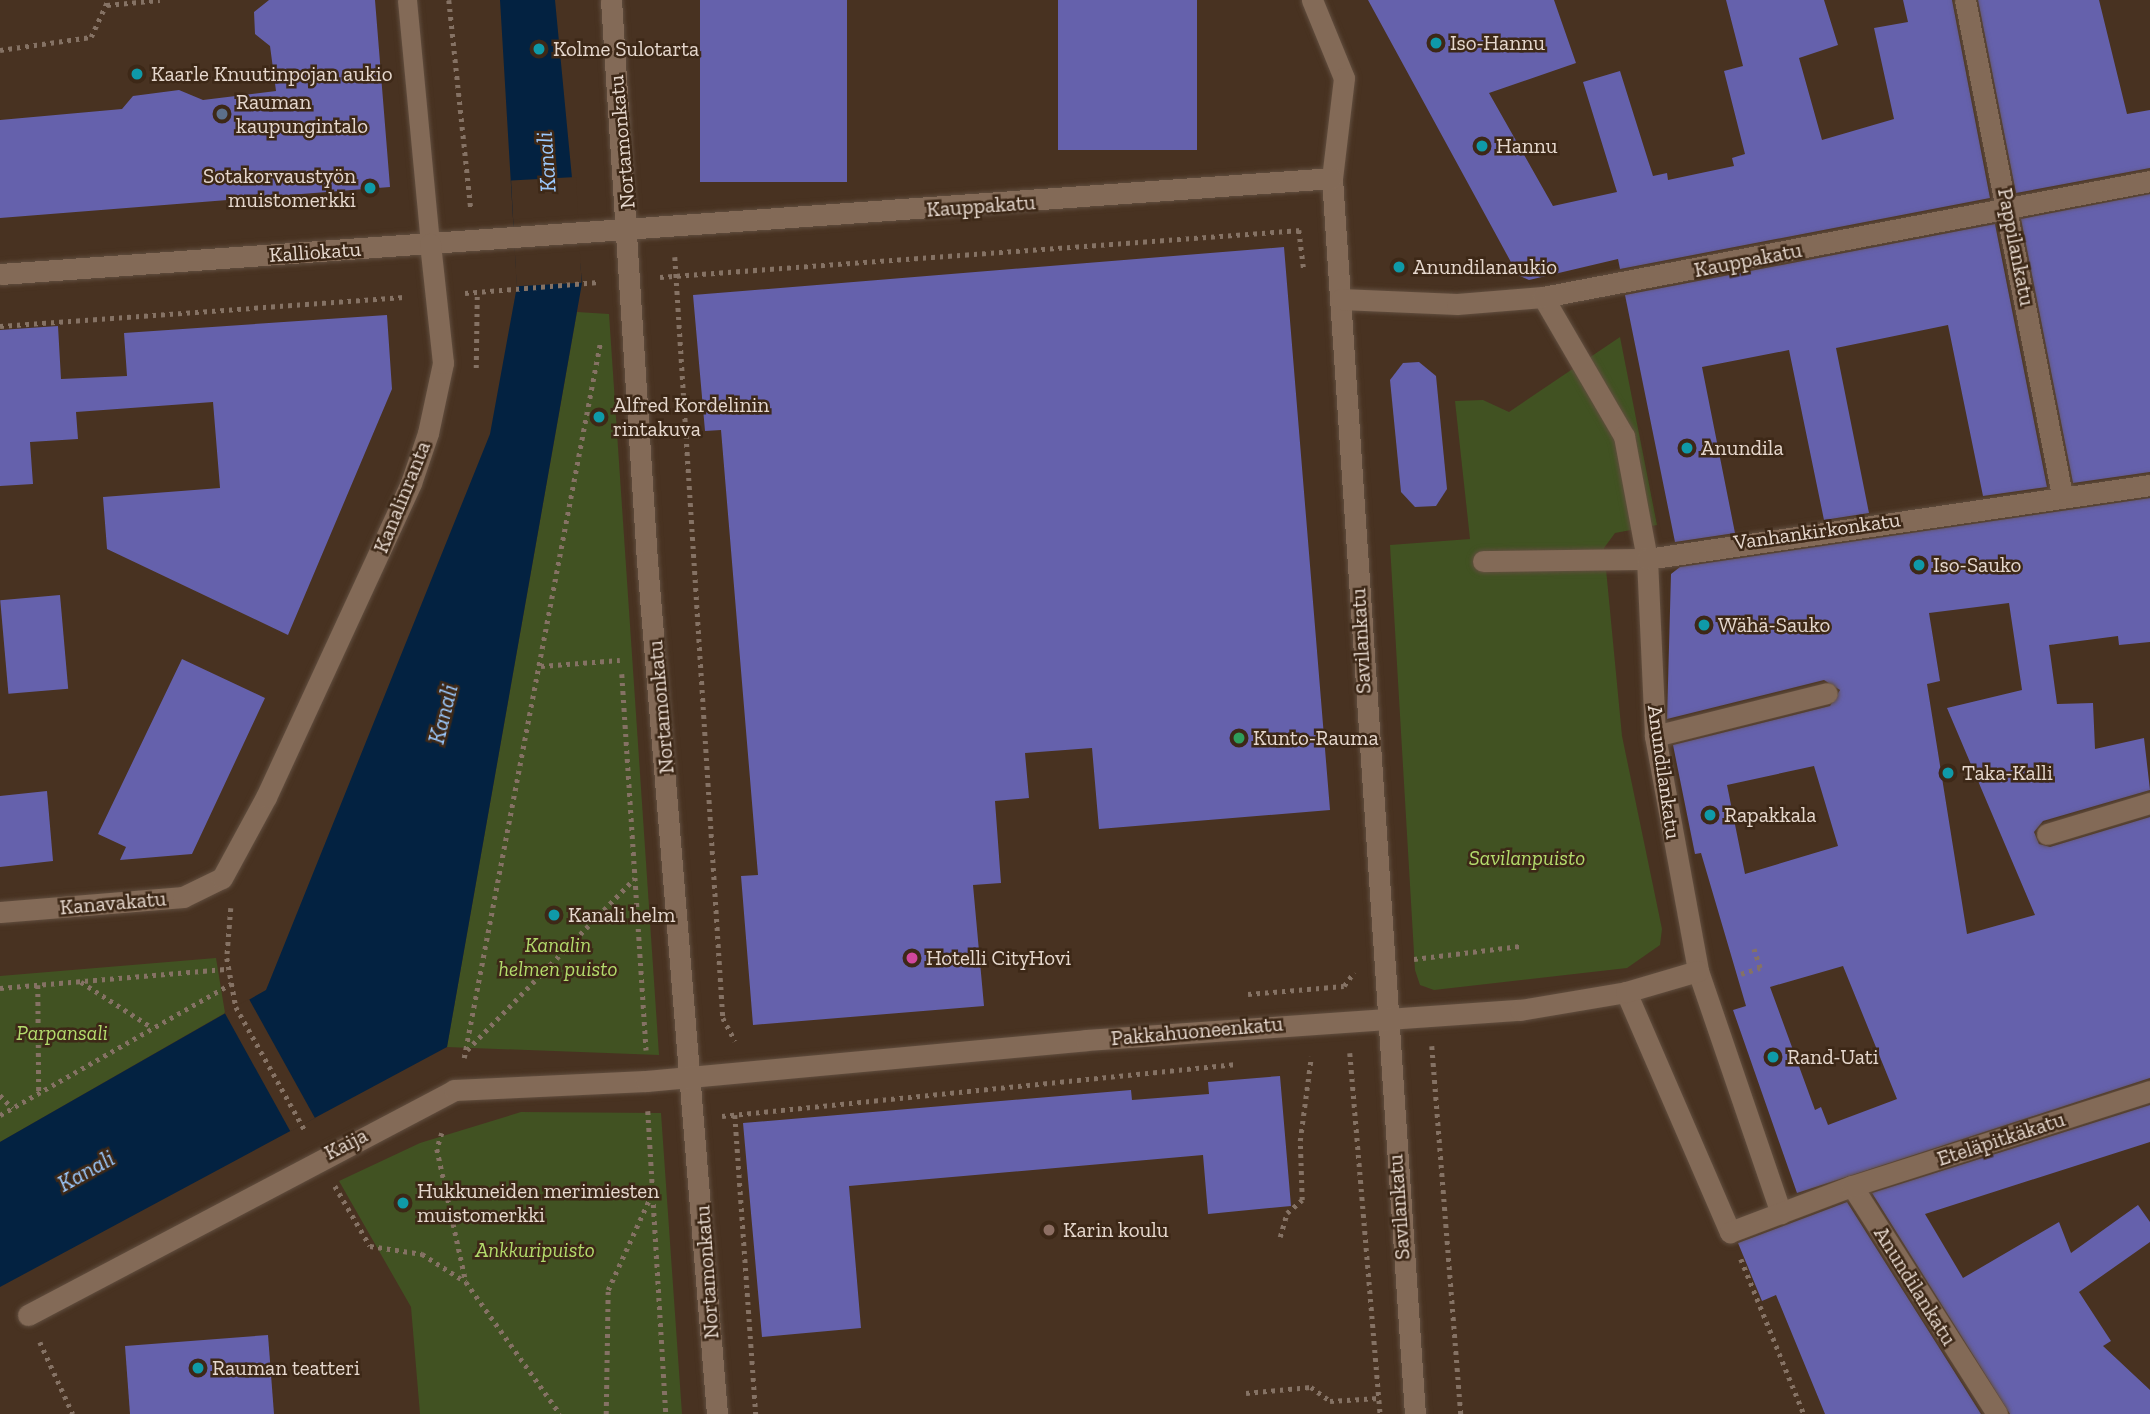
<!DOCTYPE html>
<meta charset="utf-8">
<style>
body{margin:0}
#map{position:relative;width:2150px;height:1414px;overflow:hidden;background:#483221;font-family:"Zilla Slab",serif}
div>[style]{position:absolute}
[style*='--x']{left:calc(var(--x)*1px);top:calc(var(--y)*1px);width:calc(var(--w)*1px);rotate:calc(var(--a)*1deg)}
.green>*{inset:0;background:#415222}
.water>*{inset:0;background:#032241}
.pier>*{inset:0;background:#483221;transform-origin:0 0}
.building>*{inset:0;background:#6561ac;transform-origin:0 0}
.path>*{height:4.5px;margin-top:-2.25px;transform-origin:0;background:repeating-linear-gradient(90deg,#857264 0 3.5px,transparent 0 8.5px)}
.roads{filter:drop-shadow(0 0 2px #614e3f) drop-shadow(0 0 2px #614e3f)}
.service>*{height:19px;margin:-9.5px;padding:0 9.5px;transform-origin:9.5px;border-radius:9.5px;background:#836a57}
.pedestrian>*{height:21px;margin:-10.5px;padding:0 10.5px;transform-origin:10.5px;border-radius:10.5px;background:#836a57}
.minor>*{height:21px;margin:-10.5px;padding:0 10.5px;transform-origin:10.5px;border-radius:10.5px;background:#836a57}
.dots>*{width:19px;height:19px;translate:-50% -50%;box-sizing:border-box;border:4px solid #3d2817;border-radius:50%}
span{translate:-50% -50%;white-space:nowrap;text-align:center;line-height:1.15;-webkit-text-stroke:5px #3d2817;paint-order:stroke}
.poi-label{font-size:21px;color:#e6d8ce}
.left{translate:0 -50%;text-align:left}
.right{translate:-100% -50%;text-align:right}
.street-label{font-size:21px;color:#e6d8ce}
.park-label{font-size:21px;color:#b3db6c;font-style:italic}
.water-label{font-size:23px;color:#9cc9fd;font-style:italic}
</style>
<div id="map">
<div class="green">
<i style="clip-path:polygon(577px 312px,609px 314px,659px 1055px,447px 1047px)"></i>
<i style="clip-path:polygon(1620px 337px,1657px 525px,1615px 533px,1604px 548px,1622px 736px,1662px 929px,1660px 945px,1627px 968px,1434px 990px,1420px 985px,1415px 970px,1390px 545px,1470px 539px,1455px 401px,1483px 400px,1509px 412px)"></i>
<i style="clip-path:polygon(216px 958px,225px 1013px,0 1142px,0 976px)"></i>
<i style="clip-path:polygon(521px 1112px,661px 1113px,682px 1414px,420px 1414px,411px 1307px,339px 1181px,420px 1143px)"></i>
</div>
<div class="water">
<i style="clip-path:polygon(500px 0,555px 0,582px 283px,447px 1047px,0 1287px,0 1142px,266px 990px,490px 434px,517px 286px)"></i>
</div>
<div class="pier">
<i style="left:576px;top:177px;width:106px;height:65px;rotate:87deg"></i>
<i style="left:249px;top:999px;width:136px;height:28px;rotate:61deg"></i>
</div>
<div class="building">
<i style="clip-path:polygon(269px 0,375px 0,390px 187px,0 218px,0 120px,122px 109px,133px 96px,179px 90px,203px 100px,276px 91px,270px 46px,255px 34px,254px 12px)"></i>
<i style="left:700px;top:0;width:147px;height:182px"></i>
<i style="left:1058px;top:0;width:139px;height:150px"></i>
<i style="clip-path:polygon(1368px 0,1554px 0,1576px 63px,1489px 93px,1553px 206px,1617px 192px,1583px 82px,1620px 71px,1653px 176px,1667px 173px,1668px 180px,1734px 166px,1732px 158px,1745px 154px,1724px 71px,1743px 66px,1726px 0,1824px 0,1838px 45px,1799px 58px,1822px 140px,1894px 119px,1874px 28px,1908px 22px,1903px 0,1952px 0,1990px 198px,1620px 269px,1618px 259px,1529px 280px,1518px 275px)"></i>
<i style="clip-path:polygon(1978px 0,2099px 0,2127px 114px,2150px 110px,2150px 168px,2016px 193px)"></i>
<i style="clip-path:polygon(2150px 194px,2150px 472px,2073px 483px,2021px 219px)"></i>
<i style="clip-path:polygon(1995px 224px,2047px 487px,1983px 496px,1948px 325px,1836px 348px,1869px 513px,1824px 520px,1789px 350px,1702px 367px,1735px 533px,1675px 542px,1625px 295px)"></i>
<i style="clip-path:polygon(1284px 247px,1330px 810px,1099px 829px,1092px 748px,1025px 753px,1029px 798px,995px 801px,1001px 883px,973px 885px,984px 1006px,753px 1025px,741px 876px,758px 875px,721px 430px,705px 431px,693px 295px)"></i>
<i style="clip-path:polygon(387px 315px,392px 389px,288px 635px,107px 549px,103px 497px,220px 488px,213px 402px,76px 412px,78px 439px,30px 442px,33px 484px,0 486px,0 330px,58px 326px,61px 379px,127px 376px,124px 333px)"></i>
<i style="clip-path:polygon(1419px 362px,1436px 376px,1447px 489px,1436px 506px,1415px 507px,1401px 492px,1390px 380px,1403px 363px)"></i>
<i style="clip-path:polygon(evenodd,2150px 498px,2150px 642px,2119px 645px,2118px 636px,2049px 645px,2057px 704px,2093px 703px,2095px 749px,2144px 738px,2150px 790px,2043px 821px,2034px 832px,2039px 844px,2050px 847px,2150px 817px,2150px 1078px,1797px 1193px,1733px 1010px,1746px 1006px,1701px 853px,1695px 854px,1673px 745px,1830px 706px,1840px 690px,1824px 680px,1667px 719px,1671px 574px,1680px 567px,2150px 498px,2009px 603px,2022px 690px,1947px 708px,2035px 915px,1967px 934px,1927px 684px,1940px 681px,1929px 613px,2009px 603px,2150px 498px,1814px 766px,1838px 846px,1745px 874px,1727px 785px,1814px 766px,2150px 498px,1843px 966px,1897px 1099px,1828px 1125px,1821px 1107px,1815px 1110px,1770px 987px,1843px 966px)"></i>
<i style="left:60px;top:595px;width:94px;height:60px;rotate:85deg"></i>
<i style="clip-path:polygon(182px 659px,265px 698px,192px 854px,120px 860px,126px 847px,98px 834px)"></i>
<i style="clip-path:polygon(47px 791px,53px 861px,0 867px,0 796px)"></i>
<i style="clip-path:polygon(1280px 1076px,1291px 1206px,1208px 1214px,1203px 1155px,849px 1186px,861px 1328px,762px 1337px,743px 1123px,1131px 1090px,1132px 1100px,1209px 1094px,1208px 1082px)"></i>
<i style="clip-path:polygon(2150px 1105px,2150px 1142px,1925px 1214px,1963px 1278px,2059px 1222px,2071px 1253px,2138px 1205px,2150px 1222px,2150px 1242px,2079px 1292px,2111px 1341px,2103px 1346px,2150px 1390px,2150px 1414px,2010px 1414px,1872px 1193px)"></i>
<i style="clip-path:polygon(1847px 1202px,1981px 1414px,1825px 1414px,1776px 1295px,1762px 1301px,1738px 1243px)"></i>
<i style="clip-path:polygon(268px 1335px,274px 1414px,130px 1414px,125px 1346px)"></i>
</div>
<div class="path">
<i style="--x:449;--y:0;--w:210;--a:84"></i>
<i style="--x:107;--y:5;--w:53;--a:-5.4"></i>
<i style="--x:0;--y:50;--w:92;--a:-8.1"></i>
<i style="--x:91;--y:37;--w:41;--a:-65.3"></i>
<i style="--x:1299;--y:230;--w:38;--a:83"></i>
<i style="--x:675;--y:257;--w:763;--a:86.39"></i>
<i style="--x:723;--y:1018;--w:26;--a:62"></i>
<i style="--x:660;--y:277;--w:643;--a:-4.19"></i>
<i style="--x:465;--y:293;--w:134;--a:-4.7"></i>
<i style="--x:0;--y:326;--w:405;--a:-4.1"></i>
<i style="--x:476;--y:368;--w:76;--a:-89.2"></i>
<i style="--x:541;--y:666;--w:79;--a:-4.3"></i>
<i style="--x:622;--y:674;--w:377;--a:86.3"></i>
<i style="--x:231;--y:908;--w:50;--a:94.6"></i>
<i style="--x:227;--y:958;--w:50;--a:79.6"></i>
<i style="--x:236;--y:1007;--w:143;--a:60.8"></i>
<i style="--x:1414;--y:959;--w:107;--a:-7"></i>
<i style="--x:1741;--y:974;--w:20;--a:-18"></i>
<i style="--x:1760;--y:968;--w:20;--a:-108"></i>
<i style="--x:81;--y:982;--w:85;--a:32.6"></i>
<i style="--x:38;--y:985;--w:107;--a:89.5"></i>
<i style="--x:0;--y:988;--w:229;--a:-4.8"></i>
<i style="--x:1248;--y:994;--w:96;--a:-4.8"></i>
<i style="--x:1344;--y:986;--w:17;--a:-54"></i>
<i style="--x:1432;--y:1046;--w:369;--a:85.5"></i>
<i style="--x:467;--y:1050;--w:240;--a:-45.7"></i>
<i style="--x:1350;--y:1053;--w:362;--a:85.2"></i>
<i style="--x:464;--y:1058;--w:727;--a:-79.22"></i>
<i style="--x:0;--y:1095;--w:18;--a:47"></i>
<i style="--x:648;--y:1111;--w:304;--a:86.6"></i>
<i style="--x:0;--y:1115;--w:266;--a:-29.6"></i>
<i style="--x:735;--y:1115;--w:300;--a:86"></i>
<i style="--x:722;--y:1116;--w:517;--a:-5.78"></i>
<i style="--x:442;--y:1133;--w:17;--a:107"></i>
<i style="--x:437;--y:1149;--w:136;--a:77.7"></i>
<i style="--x:335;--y:1186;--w:69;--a:59.7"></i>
<i style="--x:370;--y:1246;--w:53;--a:8.7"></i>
<i style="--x:422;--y:1254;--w:52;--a:32.5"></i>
<i style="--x:466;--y:1282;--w:162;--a:54.5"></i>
<i style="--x:1280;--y:1237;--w:25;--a:-74"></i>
<i style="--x:1287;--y:1213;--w:20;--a:-41"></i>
<i style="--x:1302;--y:1200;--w:59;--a:-91.9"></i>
<i style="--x:1300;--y:1141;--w:85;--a:-82.5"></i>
<i style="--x:1741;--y:1259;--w:167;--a:67.9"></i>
<i style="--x:40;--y:1342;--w:79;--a:65.4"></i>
<i style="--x:1246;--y:1393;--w:65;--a:-5.3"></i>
<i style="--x:1311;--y:1387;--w:24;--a:36"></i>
<i style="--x:1330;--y:1401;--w:49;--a:-3.5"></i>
<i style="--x:606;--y:1414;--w:124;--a:-89.1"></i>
<i style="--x:608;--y:1290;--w:99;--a:-65.5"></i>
</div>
<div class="roads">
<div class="service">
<i style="--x:407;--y:0;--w:245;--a:84.6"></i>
</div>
<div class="pedestrian">
<i style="--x:1543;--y:297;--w:161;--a:59.8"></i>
<i style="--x:1624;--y:436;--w:125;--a:79.4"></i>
</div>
<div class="minor">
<i style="--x:611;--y:0;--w:562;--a:86.33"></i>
<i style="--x:647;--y:561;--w:856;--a:85.31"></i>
<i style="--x:1312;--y:0;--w:84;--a:67.7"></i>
<i style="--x:1344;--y:78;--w:101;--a:96.8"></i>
<i style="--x:1332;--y:178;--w:1239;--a:86.16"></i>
<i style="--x:1965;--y:0;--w:504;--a:78.91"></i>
<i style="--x:0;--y:274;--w:1335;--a:-4.12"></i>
<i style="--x:1341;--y:299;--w:116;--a:2.5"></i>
<i style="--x:1457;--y:304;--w:86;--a:-4.7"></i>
<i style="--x:1543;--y:297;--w:618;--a:-10.82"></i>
<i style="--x:1647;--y:559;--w:177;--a:87.4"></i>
<i style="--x:1655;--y:736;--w:239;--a:79.6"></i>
<i style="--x:1698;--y:971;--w:256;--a:71.1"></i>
<i style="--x:1483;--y:561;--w:164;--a:-0.7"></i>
<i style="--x:1647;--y:559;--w:508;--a:-8.37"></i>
<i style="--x:1655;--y:736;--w:177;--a:-14"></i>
<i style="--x:2047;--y:834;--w:108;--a:-16.8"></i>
<i style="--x:0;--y:912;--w:184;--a:-4.7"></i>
<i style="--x:183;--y:897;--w:43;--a:-26"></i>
<i style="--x:222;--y:878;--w:92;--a:-61.5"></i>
<i style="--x:266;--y:797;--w:346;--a:-65.2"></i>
<i style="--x:411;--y:483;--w:53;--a:-71.2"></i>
<i style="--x:428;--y:433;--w:72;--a:-77.9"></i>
<i style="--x:443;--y:363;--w:120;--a:-96.2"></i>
<i style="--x:1626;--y:992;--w:262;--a:66.6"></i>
<i style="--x:1730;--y:1232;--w:130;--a:-20.7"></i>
<i style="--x:1852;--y:1186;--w:270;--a:57.5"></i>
<i style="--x:1852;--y:1186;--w:313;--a:-17.7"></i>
<i style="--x:28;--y:1315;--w:482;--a:-27.8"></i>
<i style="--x:454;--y:1090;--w:192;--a:-2.7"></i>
<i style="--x:646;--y:1081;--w:442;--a:-5.3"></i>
<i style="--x:1086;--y:1040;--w:435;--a:-4"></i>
<i style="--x:1520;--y:1010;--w:108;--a:-9.6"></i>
<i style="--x:1626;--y:992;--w:75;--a:-16.3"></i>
</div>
</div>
<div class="dots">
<i style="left:1436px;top:43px;background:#0f9aa8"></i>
<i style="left:539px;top:49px;background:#0f9aa8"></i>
<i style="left:137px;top:74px;background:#0f9aa8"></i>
<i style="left:222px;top:114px;background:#5c6f8a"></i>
<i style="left:1482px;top:146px;background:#0f9aa8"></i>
<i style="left:370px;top:188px;background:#0f9aa8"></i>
<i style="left:1399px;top:267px;background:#0f9aa8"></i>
<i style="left:599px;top:417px;background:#0f9aa8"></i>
<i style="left:1687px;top:448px;background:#0f9aa8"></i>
<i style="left:1919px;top:565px;background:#0f9aa8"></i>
<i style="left:1704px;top:625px;background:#0f9aa8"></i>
<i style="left:1239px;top:738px;background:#2e9e5b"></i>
<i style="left:1948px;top:773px;background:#0f9aa8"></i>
<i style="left:1710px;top:815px;background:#0f9aa8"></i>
<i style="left:554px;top:915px;background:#0f9aa8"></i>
<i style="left:912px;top:958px;background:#d1479c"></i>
<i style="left:1773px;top:1057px;background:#0f9aa8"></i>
<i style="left:403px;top:1203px;background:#0f9aa8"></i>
<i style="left:1049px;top:1230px;background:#8d6e63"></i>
<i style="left:198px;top:1368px;background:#0f9aa8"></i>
</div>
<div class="poi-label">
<span class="left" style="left:1450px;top:43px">Iso-Hannu</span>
<span class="left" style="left:553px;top:49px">Kolme Sulotarta</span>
<span class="left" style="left:151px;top:74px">Kaarle Knuutinpojan aukio</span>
<span class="left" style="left:236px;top:114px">Rauman<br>kaupungintalo</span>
<span class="left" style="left:1496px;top:146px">Hannu</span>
<span class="right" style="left:356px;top:188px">Sotakorvaustyön<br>muistomerkki</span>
<span class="left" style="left:1413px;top:267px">Anundilanaukio</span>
<span class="left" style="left:613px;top:417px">Alfred Kordelinin<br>rintakuva</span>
<span class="left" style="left:1701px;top:448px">Anundila</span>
<span class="left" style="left:1933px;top:565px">Iso-Sauko</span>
<span class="left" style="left:1718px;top:625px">Wähä-Sauko</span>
<span class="left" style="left:1253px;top:738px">Kunto-Rauma</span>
<span class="left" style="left:1962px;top:773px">Taka-Kalli</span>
<span class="left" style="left:1724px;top:815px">Rapakkala</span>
<span class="left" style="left:568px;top:915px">Kanali helm</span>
<span class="left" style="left:926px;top:958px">Hotelli CityHovi</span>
<span class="left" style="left:1787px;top:1057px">Rand-Uati</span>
<span class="left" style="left:417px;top:1203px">Hukkuneiden merimiesten<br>muistomerkki</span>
<span class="left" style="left:1063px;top:1230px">Karin koulu</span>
<span class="left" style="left:212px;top:1368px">Rauman teatteri</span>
</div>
<div class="street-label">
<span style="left:622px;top:142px;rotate:-95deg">Nortamonkatu</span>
<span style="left:981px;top:206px;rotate:-4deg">Kauppakatu</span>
<span style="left:2016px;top:247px;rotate:79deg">Pappilankatu</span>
<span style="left:315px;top:252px;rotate:-4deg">Kalliokatu</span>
<span style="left:1748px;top:260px;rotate:-11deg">Kauppakatu</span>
<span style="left:402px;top:497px;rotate:-68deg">Kanalinranta</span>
<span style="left:1817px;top:531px;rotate:-8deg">Vanhankirkonkatu</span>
<span style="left:1361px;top:641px;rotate:-93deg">Savilankatu</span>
<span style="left:661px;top:707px;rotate:-95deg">Nortamonkatu</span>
<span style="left:1664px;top:772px;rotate:82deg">Anundilankatu</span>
<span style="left:113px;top:903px;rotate:-5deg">Kanavakatu</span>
<span style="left:1197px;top:1031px;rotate:-5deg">Pakkahuoneenkatu</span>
<span style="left:2001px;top:1139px;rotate:-18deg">Eteläpitkäkatu</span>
<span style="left:346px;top:1144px;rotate:-27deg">Kaija</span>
<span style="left:1399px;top:1207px;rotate:-94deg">Savilankatu</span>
<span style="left:707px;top:1272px;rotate:-94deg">Nortamonkatu</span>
<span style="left:1915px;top:1286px;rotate:58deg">Anundilankatu</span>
</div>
<div class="park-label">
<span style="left:1527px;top:858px">Savilanpuisto</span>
<span style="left:558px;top:957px">Kanalin<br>helmen puisto</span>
<span style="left:62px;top:1033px">Parpansali</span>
<span style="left:535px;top:1250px">Ankkuripuisto</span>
</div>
<div class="water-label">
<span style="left:546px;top:162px;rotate:-94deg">Kanali</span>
<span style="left:443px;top:714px;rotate:-76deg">Kanali</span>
<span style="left:86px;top:1171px;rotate:-29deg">Kanali</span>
</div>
</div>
